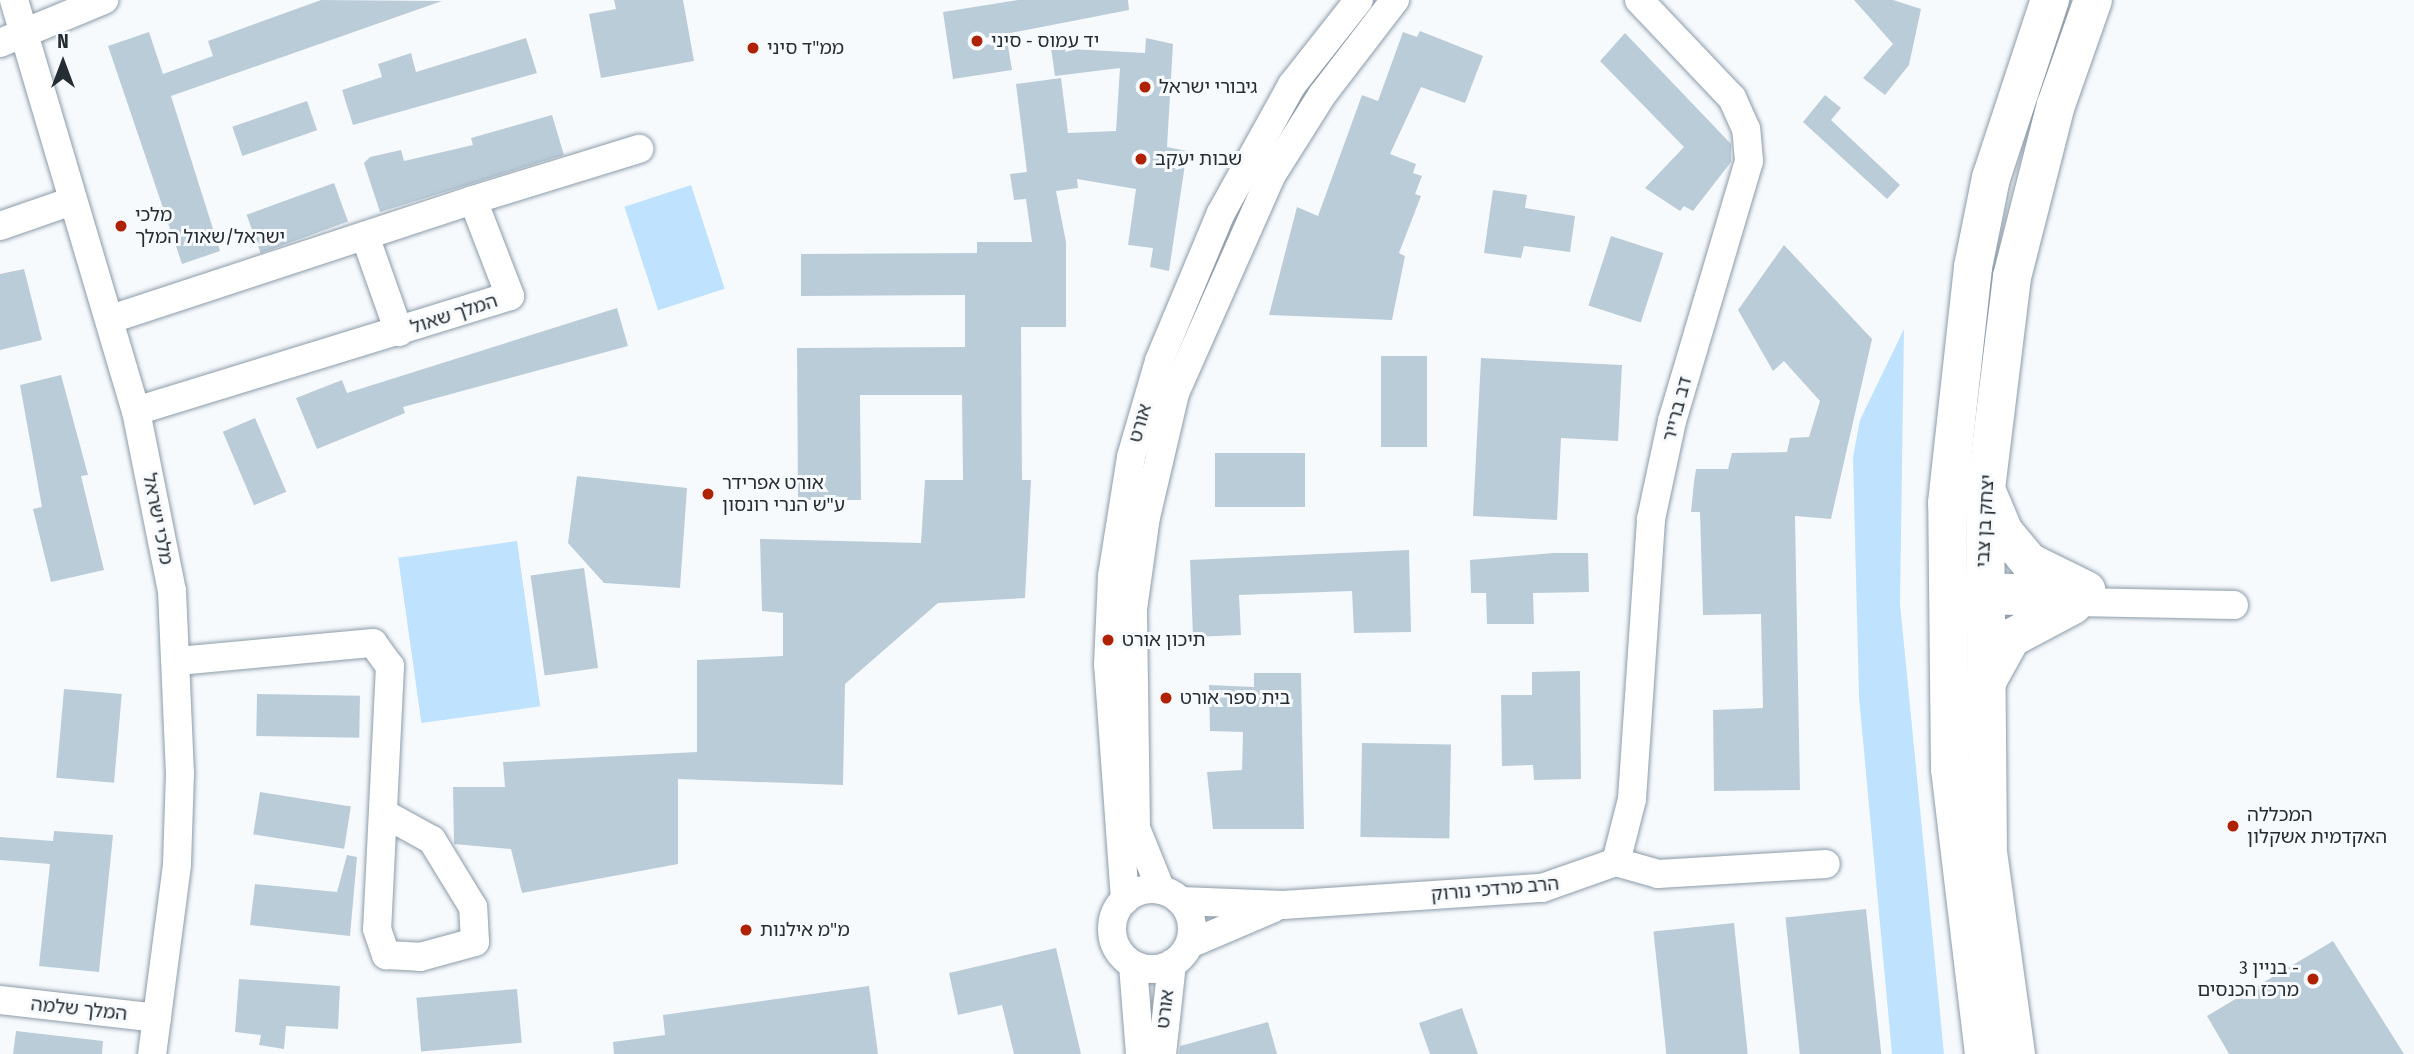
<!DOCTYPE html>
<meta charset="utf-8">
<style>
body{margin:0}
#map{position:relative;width:2414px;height:1054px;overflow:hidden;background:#f7fafd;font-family:"Fira Sans Condensed","Noto Sans Hebrew",sans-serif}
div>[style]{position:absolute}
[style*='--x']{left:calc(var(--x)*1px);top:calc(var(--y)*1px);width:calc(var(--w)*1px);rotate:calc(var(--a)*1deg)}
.green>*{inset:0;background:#bfe2fe;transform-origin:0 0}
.building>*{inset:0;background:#bbccd9;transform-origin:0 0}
.roads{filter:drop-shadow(0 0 2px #8c9ca9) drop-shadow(0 0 2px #8c9ca9)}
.street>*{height:28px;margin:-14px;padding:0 14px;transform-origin:14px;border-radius:14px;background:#fff}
.street>.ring{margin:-14px;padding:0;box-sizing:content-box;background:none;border:28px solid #fff;border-radius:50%}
.secondary>*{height:38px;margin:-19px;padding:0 19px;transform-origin:19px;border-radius:19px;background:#fff}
.dots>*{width:19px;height:19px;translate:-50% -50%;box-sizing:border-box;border:4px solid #f7fafd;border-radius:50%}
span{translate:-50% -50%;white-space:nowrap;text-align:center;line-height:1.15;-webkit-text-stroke:6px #f7fafd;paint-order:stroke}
.poi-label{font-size:19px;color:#262d32}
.left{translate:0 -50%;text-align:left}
.right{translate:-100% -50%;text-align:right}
.street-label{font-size:19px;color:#262d32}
.north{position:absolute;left:28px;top:28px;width:70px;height:70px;-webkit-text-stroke:5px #f7fafd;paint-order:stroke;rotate:0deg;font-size:19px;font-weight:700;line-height:28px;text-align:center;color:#262d32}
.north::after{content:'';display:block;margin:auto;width:24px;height:32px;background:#262d32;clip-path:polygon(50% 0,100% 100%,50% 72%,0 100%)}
</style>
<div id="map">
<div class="green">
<i style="left:691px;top:185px;width:109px;height:70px;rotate:72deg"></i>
<i style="clip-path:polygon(1904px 329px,1900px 604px,1944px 1054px,1892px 1054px,1859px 697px,1853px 457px,1860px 420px)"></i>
<i style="left:517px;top:541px;width:167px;height:120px;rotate:82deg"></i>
</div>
<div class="building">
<i style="clip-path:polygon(321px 0,442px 1px,171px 96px,220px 251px,182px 264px,108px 46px,149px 32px,163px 74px,213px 56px,208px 41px)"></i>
<i style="clip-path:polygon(614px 0,683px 0,694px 61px,601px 78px,589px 14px,616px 9px)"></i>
<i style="clip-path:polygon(1018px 0,1128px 0,1129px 10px,980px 39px,981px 44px,1008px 46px,1012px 70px,953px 79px,943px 12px)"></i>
<i style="clip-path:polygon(1854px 0,1893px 0,1921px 9px,1909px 65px,1885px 95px,1863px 78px,1893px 44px)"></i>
<i style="clip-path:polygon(1420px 31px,1483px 56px,1465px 103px,1421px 87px,1390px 154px,1416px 164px,1413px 173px,1422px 176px,1415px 194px,1421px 196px,1399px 253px,1405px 256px,1392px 320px,1269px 315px,1297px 207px,1318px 216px,1362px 95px,1378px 101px,1403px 32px,1417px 37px)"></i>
<i style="clip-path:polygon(1625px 33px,1731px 144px,1731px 162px,1693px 211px,1684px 206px,1680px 211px,1645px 188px,1684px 147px,1600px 61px)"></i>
<i style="clip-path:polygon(526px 38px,537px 73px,353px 125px,342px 90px,382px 77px,378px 64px,411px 53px,416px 72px)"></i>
<i style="clip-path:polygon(1146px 38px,1173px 44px,1167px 147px,1187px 151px,1169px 271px,1150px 267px,1153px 248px,1128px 245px,1136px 189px,1077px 179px,1078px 188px,1056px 191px,1066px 242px,1066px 327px,1021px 327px,1022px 480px,1031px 480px,1025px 598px,938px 603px,845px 684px,843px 785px,678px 779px,678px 864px,522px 893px,511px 849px,454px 844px,453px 787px,505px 787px,503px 762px,697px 752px,697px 660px,783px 656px,783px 613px,762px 611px,760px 539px,921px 543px,925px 480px,963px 480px,962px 395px,860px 395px,861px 500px,798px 500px,797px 348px,965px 347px,965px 295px,801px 296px,801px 254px,977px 253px,977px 242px,1032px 242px,1026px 199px,1014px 200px,1010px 174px,1027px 172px,1016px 84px,1061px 78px,1068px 133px,1116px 131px,1120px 68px,1055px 76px,1051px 48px,1145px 53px)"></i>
<i style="clip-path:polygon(1825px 95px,1841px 108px,1831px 120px,1900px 185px,1887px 199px,1803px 122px)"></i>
<i style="left:307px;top:101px;width:31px;height:79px;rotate:71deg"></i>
<i style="clip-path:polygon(552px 115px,564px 155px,380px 212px,364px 163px,370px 157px,401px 150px,404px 161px,473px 145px,471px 138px)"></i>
<i style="left:334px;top:183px;width:41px;height:93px;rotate:70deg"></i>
<i style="clip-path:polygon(1493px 190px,1527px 195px,1525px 208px,1575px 216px,1570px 252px,1524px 246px,1521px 258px,1484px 253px)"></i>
<i style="left:1611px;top:236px;width:55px;height:73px;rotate:18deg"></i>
<i style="clip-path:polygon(1784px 245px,1872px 339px,1831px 519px,1795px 516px,1800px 790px,1714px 791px,1713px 710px,1763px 708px,1761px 614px,1703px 615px,1700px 512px,1691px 512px,1694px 482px,1696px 469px,1728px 469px,1732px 453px,1787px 452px,1790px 438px,1809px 437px,1820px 401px,1784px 361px,1773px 371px,1738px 310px)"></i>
<i style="clip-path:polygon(24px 269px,42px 340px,0 350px,0 274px)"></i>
<i style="clip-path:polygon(617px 308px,628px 346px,403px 407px,405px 413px,317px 449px,296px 398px,342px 380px,347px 393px)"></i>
<i style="left:1381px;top:356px;width:46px;height:91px"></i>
<i style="clip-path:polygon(1481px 358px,1622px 365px,1618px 441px,1561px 438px,1557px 520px,1473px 516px)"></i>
<i style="clip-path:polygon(61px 375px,88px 475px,81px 476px,104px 570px,51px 582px,33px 509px,42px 507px,20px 385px)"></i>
<i style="left:255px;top:418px;width:80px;height:35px;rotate:67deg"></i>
<i style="left:1215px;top:453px;width:90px;height:54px"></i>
<i style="clip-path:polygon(577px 476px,687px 488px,680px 588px,604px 583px,568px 543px)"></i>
<i style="clip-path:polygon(1409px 550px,1411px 632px,1354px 633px,1352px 591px,1239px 595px,1241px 635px,1193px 637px,1190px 560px)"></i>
<i style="clip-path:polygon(1554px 553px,1588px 553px,1589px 592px,1533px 593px,1534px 624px,1487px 624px,1486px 593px,1471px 593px,1470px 560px)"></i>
<i style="left:584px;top:568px;width:101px;height:54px;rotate:82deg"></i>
<i style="clip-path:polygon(1580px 671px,1581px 779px,1534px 780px,1533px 765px,1502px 766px,1501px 695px,1532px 695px,1532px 672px)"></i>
<i style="clip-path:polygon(1254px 673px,1301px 673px,1304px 829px,1213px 829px,1207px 772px,1242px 770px,1243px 732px,1210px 731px,1209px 685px,1254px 687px)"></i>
<i style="left:64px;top:689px;width:58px;height:89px;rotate:5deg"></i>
<i style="left:257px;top:694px;width:103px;height:42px;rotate:1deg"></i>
<i style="left:1362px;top:743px;width:89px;height:94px;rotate:1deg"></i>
<i style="left:260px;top:792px;width:92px;height:43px;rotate:9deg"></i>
<i style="clip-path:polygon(54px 831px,113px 835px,99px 972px,39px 966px,50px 864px,0 860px,0 837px,53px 841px)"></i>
<i style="clip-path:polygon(347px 855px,357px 857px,350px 936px,250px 925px,255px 884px,337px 892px)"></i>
<i style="left:1866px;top:909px;width:146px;height:81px;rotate:84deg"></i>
<i style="left:1734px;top:923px;width:132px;height:81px;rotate:84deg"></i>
<i style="clip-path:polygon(2333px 941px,2404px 1054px,2229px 1054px,2207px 1016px)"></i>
<i style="clip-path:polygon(1056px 948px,1081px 1054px,1014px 1054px,1002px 1005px,958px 1015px,949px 973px)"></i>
<i style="clip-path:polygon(239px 979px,340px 986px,338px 1029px,286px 1026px,284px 1049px,259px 1045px,261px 1035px,235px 1032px)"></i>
<i style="clip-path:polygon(869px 986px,878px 1054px,614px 1054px,613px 1042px,665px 1035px,663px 1015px)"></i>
<i style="left:517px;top:989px;width:54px;height:101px;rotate:85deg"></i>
<i style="clip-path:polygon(1462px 1008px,1478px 1054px,1430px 1054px,1419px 1023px)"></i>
<i style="clip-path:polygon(1268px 1022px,1277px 1054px,1179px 1054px,1180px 1046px)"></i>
<i style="clip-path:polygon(16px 1031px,103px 1041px,102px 1054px,13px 1054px)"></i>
</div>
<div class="roads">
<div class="street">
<i style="--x:14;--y:0;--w:429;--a:73.5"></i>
<i style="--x:136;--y:411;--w:184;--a:78.7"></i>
<i style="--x:172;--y:591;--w:182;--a:87.5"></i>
<i style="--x:180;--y:773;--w:92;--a:91.9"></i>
<i style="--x:177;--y:865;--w:191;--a:97.5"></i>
<i style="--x:0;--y:43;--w:113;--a:-22.5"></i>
<i style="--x:473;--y:200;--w:174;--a:-17.1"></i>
<i style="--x:0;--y:226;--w:76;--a:-19.1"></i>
<i style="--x:365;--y:236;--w:102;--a:70.5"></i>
<i style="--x:111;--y:319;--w:381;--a:-18.2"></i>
<i style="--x:473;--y:200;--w:103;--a:68.9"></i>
<i style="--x:510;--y:296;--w:391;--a:162.9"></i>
<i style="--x:1966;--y:587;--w:99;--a:1.2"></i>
<i style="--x:1968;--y:600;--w:266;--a:1.1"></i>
<i style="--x:178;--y:661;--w:196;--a:-5.3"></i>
<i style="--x:373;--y:643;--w:29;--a:54"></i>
<i style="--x:390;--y:666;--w:263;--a:92.8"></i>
<i style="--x:377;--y:929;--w:28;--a:71"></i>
<i style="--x:386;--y:955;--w:34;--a:3"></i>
<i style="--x:420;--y:957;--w:57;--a:-15.3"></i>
<i style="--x:475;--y:942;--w:35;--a:-93"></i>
<i style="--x:473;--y:907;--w:79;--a:-121.5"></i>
<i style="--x:432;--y:840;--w:56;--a:-151.1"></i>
<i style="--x:1616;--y:862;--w:65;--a:-75.7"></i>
<i style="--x:1632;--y:799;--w:281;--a:-86.1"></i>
<i style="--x:1651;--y:519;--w:100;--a:-77.9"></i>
<i style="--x:1672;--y:421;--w:271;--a:-73.5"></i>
<i style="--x:1749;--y:161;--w:32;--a:-95"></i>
<i style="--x:1746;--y:129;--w:34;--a:-114"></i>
<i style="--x:1732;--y:98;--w:135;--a:-133.5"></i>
<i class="ring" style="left:1112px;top:889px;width:52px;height:52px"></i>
<i style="--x:1161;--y:890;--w:67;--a:-112"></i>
<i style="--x:1136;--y:828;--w:219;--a:-90.8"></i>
<i style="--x:1133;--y:609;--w:93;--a:-82"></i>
<i style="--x:1146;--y:517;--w:127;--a:-76.8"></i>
<i style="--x:1175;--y:393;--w:237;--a:-66.1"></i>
<i style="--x:1271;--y:176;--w:96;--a:-57.8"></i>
<i style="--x:1322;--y:95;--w:120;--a:-52.5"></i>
<i style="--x:1125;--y:900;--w:236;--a:-94.1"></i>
<i style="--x:1108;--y:665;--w:89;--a:-87.4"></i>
<i style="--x:1112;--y:576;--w:121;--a:-80.9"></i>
<i style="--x:1131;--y:457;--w:100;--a:-73.7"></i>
<i style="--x:1159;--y:361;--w:160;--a:-67.3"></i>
<i style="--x:1221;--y:213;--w:146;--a:-61"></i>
<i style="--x:1292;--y:85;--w:108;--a:-51.8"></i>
<i style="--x:1181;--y:901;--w:102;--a:2.2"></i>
<i style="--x:1283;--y:905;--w:260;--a:-3.8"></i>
<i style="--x:1542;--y:888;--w:78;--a:-19.4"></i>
<i style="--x:1616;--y:862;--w:44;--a:15.9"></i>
<i style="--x:1658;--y:874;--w:168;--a:-3.4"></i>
<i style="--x:1190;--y:944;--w:91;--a:-23.2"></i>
<i style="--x:1133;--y:965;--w:89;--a:85.5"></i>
<i style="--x:0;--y:1000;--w:158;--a:6.5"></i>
<i style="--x:1162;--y:1054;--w:91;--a:-83.7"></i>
</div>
<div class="secondary">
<i style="--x:1988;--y:494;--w:41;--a:67.2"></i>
<i style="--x:2004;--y:532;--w:39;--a:50"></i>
<i style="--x:2029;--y:562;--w:64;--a:26.2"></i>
<i style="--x:1985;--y:685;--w:54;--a:-61"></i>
<i style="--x:2011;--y:638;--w:70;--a:-28"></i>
<i style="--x:1984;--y:1054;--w:287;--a:-96.8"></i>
<i style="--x:1950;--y:769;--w:266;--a:-90.6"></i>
<i style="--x:1947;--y:503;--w:237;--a:-83.7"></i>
<i style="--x:1973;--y:267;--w:91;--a:-78.6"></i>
<i style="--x:1991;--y:178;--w:188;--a:-71.7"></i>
<i style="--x:2016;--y:1054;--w:203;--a:-97.9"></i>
<i style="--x:1988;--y:853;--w:356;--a:-90.5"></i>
<i style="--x:1985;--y:497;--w:222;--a:-83"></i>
<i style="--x:2012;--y:277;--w:178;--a:-75.7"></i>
<i style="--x:2056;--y:105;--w:111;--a:-70.6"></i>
</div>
</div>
<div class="dots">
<i style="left:977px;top:41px;background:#ae2101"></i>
<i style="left:753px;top:48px;background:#ae2101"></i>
<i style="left:1145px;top:87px;background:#ae2101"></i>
<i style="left:1141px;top:159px;background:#ae2101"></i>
<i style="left:121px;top:226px;background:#ae2101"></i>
<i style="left:708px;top:494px;background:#ae2101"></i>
<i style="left:1108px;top:640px;background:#ae2101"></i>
<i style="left:1166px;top:698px;background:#ae2101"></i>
<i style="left:2233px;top:826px;background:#ae2101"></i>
<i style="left:746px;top:930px;background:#ae2101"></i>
<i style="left:2313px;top:979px;background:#ae2101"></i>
</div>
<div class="poi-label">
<span class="left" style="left:991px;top:41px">יד עמוס - סיני</span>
<span class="left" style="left:767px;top:48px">ממ"ד סיני</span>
<span class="left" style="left:1159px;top:87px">גיבורי ישראל</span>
<span class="left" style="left:1155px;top:159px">שבות יעקב</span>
<span class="left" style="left:135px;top:226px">מלכי<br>ישראל/שאול המלך</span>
<span class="left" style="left:722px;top:494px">אורט אפרידר<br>ע"ש הנרי רונסון</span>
<span class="left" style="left:1122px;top:640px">תיכון אורט</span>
<span class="left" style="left:1180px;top:698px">בית ספר אורט</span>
<span class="left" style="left:2247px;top:826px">המכללה<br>האקדמית אשקלון</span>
<span class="left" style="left:760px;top:930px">מ"מ אילנות</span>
<span class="right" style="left:2299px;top:979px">בניין 3 -<br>מרכז הכנסים</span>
</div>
<div class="street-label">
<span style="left:454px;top:314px;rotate:-18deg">המלך שאול</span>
<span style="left:1677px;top:409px;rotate:-75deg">דב ברייר</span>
<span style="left:1140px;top:423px;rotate:-74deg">אורט</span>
<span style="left:158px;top:519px;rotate:79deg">מלכי ישראל</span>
<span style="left:1985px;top:521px;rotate:-87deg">יצחק בן צבי</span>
<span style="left:1495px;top:889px;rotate:-5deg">הרב מרדכי נורוק</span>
<span style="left:79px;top:1009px;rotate:6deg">המלך שלמה</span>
<span style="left:1165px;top:1009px;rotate:-83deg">אורט</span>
</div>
<div class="north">N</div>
</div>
